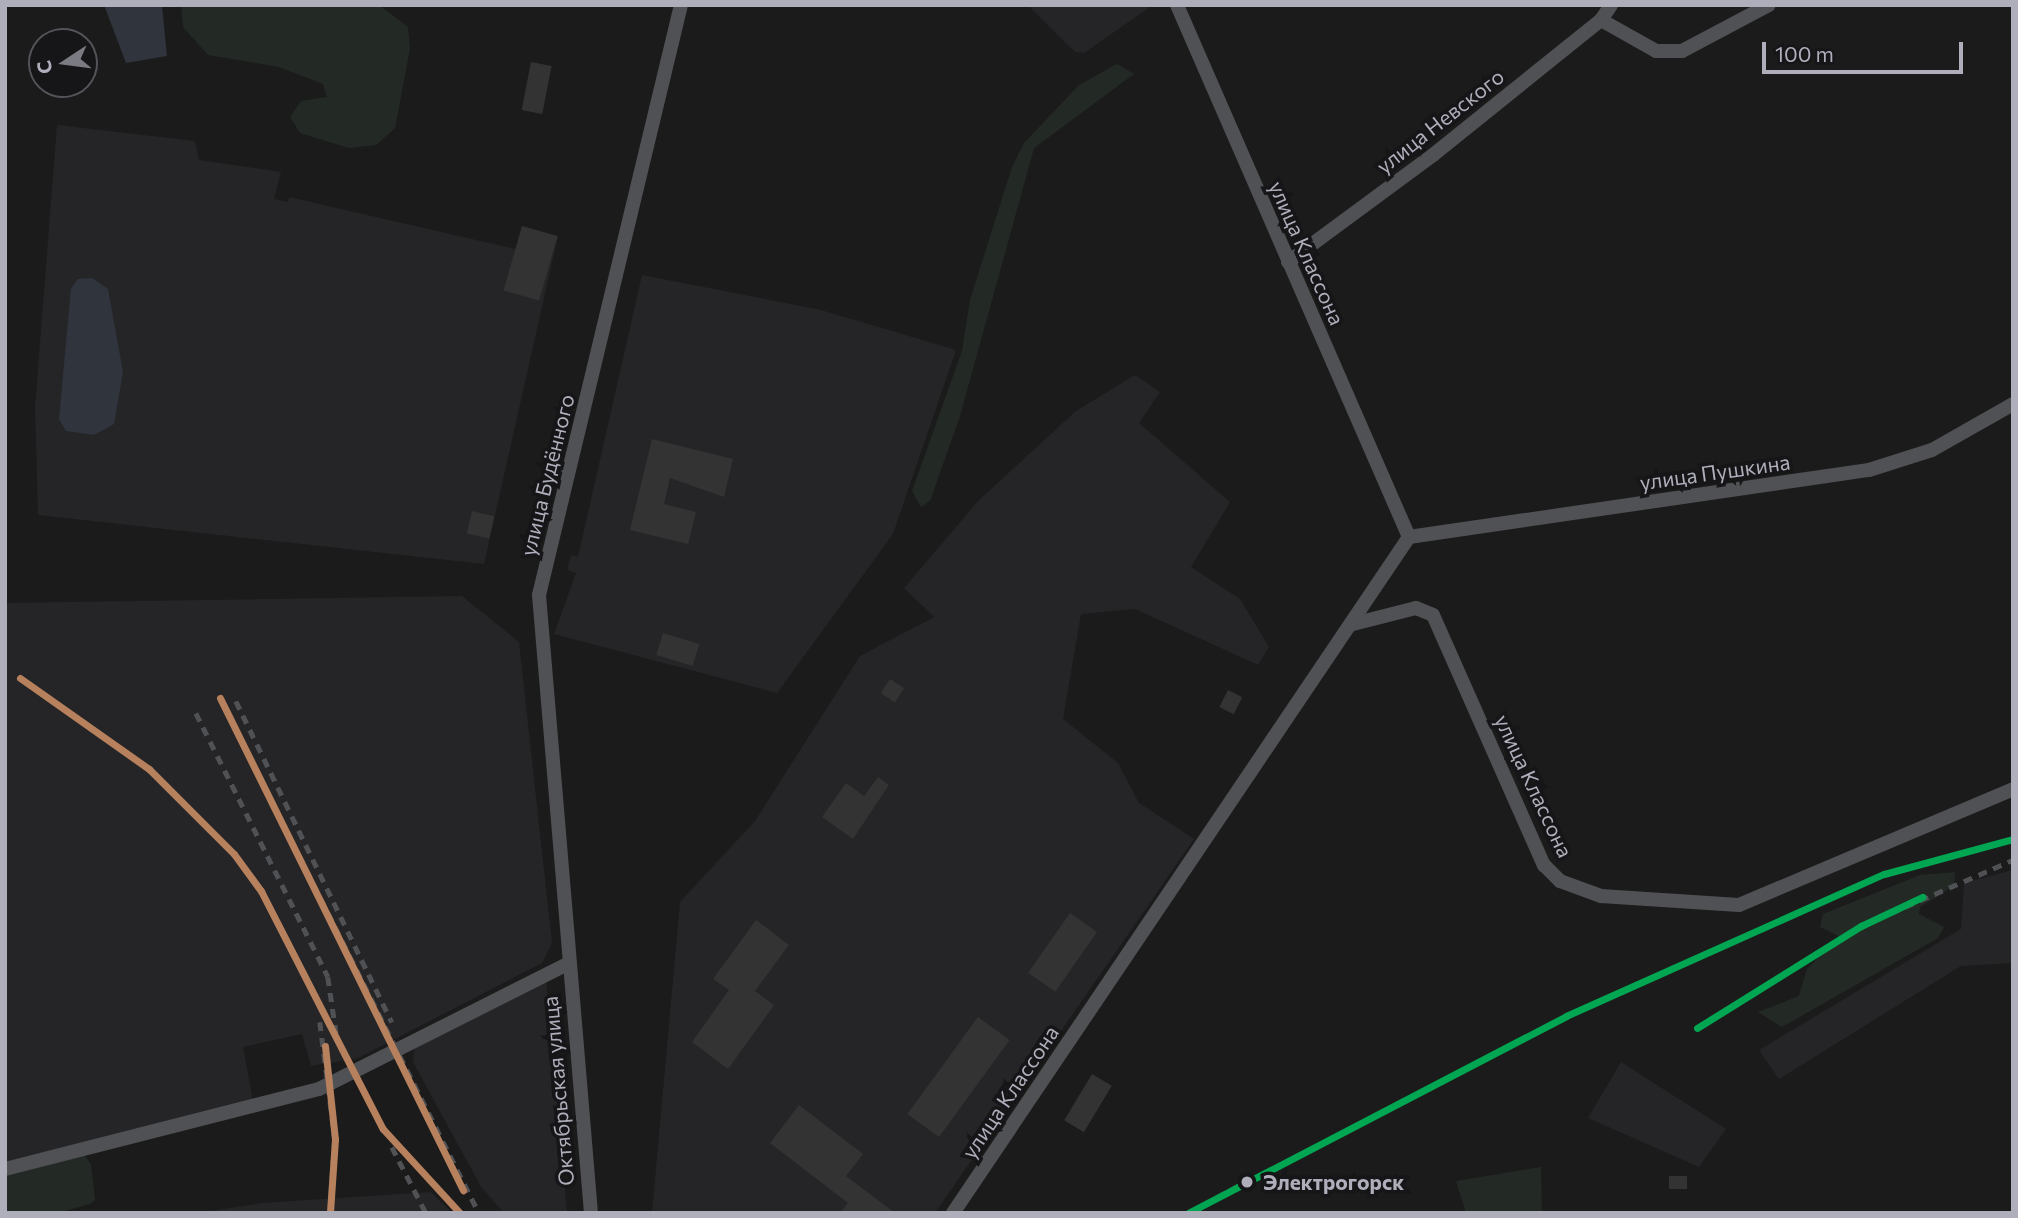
<!DOCTYPE html>
<meta charset="utf-8">
<style>
body{margin:0}
#map{position:relative;width:2018px;height:1218px;overflow:hidden;background:#1b1b1b;font-family:Commissioner,sans-serif}
div>[style]{position:absolute}
[style*='--x']{left:calc(var(--x)*1px);top:calc(var(--y)*1px);width:calc(var(--w)*1px);rotate:calc(var(--a)*1deg)}
.built>*{inset:0;background:#252527}
.green>*{inset:0;background:#232a25}
.water>*{inset:0;background:#2f343d}
.building>*{inset:0;background:#333;transform-origin:0 0}
.minor>*{height:14px;margin:-7px;padding:0 7px;transform-origin:7px;border-radius:7px;background:#505154}
.rail>*{height:4.5px;margin-top:-2.25px;transform-origin:0;background:repeating-linear-gradient(90deg,#505154 0 9px,transparent 0 16px)}
.rail-1>*{height:7px;margin:-3.5px;padding:0 3.5px;transform-origin:3.5px;border-radius:3.5px;background:#00a651}
.rail-2>*{height:7px;margin:-3.5px;padding:0 3.5px;transform-origin:3.5px;border-radius:3.5px;background:#b6815c}
.dots>*{width:19px;height:19px;translate:-50% -50%;box-sizing:border-box;border:4px solid #161517;border-radius:50%}
span{translate:-50% -50%;white-space:nowrap;text-align:center;line-height:1.15;-webkit-text-stroke:7px #161517;paint-order:stroke}
.street-label{font-size:21px;color:#aeafbb}
.stop-label{font-size:21px;color:#aeafbb;font-weight:700}
.left{translate:0 -50%;text-align:left}
.frame{position:absolute;inset:0;border:7px solid #aeafbb;pointer-events:none}
.north{position:absolute;left:28px;top:28px;width:70px;height:70px;box-sizing:border-box;background:#161517;border:2px solid #535359;border-radius:50%;rotate:257deg;font-size:19px;font-weight:700;line-height:28px;text-align:center;color:#aeafbb}
.north::after{content:'';display:block;margin:auto;width:24px;height:32px;background:#7b7b83;clip-path:polygon(50% 0,100% 100%,50% 72%,0 100%)}
.scale{position:absolute;left:1762px;top:42px;width:201px;height:32px;box-sizing:border-box;border:4px solid #aeafbb;border-top:0;padding-left:9px;font-size:21px;line-height:24px;white-space:nowrap;color:#aeafbb;-webkit-text-stroke:5px #161517;paint-order:stroke}
</style>
<div id="map">
<div class="built">
<i style="clip-path:polygon(1028px 5px,1153px 5px,1084px 53px,1075px 52px)"></i>
<i style="clip-path:polygon(57px 125px,195px 141px,199px 160px,281px 172px,274px 199px,288px 202px,289px 197px,516px 249px,522px 226px,558px 236px,484px 564px,38px 515px,35px 407px)"></i>
<i style="clip-path:polygon(642px 275px,821px 310px,956px 350px,893px 534px,777px 693px,554px 634px,576px 573px,567px 570px,571px 555px,578px 557px)"></i>
<i style="clip-path:polygon(1135px 375px,1160px 392px,1139px 423px,1230px 502px,1191px 567px,1240px 599px,1269px 647px,1258px 665px,1135px 609px,1081px 614px,1063px 719px,1118px 763px,1139px 803px,1194px 839px,935px 1213px,652px 1213px,680px 902px,755px 821px,860px 656px,934px 617px,904px 588px,979px 500px,1076px 411px)"></i>
<i style="clip-path:polygon(462px 596px,519px 642px,552px 943px,542px 963px,358px 1058px,311px 1066px,302px 1034px,243px 1047px,253px 1101px,5px 1162px,5px 603px)"></i>
<i style="clip-path:polygon(2013px 870px,2013px 963px,1961px 966px,1779px 1079px,1759px 1050px,1961px 929px,1964px 883px)"></i>
<i style="clip-path:polygon(546px 977px,567px 1213px,504px 1213px,481px 1187px,413px 1062px,415px 1046px)"></i>
<i style="clip-path:polygon(1621px 1062px,1726px 1129px,1699px 1167px,1588px 1118px)"></i>
<i style="clip-path:polygon(431px 1192px,452px 1213px,198px 1213px,262px 1203px)"></i>
</div>
<div class="green">
<i style="clip-path:polygon(181px 5px,379px 5px,408px 27px,410px 49px,395px 128px,376px 145px,349px 148px,300px 133px,290px 117px,301px 101px,327px 97px,323px 84px,279px 67px,208px 55px,183px 27px)"></i>
<i style="clip-path:polygon(1117px 64px,1134px 74px,1034px 148px,960px 416px,930px 501px,921px 507px,912px 491px,962px 351px,970px 300px,1012px 167px,1024px 143px,1079px 85px)"></i>
<i style="clip-path:polygon(1955px 872px,1954px 886px,1920px 907px,1919px 914px,1944px 927px,1938px 938px,1782px 1027px,1758px 1012px,1799px 996px,1807px 969px,1839px 936px,1820px 927px,1823px 914px,1920px 875px)"></i>
<i style="clip-path:polygon(84px 1154px,91px 1165px,95px 1200px,90px 1204px,57px 1213px,5px 1213px,5px 1173px)"></i>
<i style="clip-path:polygon(1541px 1167px,1542px 1213px,1466px 1213px,1456px 1181px)"></i>
</div>
<div class="water">
<i style="clip-path:polygon(104px 5px,162px 5px,167px 56px,126px 63px)"></i>
<i style="clip-path:polygon(92px 278px,108px 289px,123px 372px,114px 424px,94px 435px,66px 431px,59px 419px,71px 288px,78px 279px)"></i>
</div>
<div class="building">
<i style="left:531px;top:62px;width:21px;height:49px;rotate:11deg"></i>
<i style="left:522px;top:226px;width:37px;height:67px;rotate:16deg"></i>
<i style="clip-path:polygon(652px 439px,733px 459px,724px 497px,670px 478px,664px 504px,696px 512px,688px 544px,630px 530px)"></i>
<i style="left:472px;top:511px;width:23px;height:23px;rotate:13deg"></i>
<i style="left:663px;top:633px;width:38px;height:23px;rotate:17deg"></i>
<i style="left:890px;top:679px;width:17px;height:17px;rotate:33deg"></i>
<i style="left:1228px;top:690px;width:16px;height:19px;rotate:27deg"></i>
<i style="clip-path:polygon(878px 777px,889px 785px,853px 839px,822px 817px,846px 783px,864px 796px)"></i>
<i style="left:1070px;top:913px;width:33px;height:73px;rotate:35deg"></i>
<i style="clip-path:polygon(756px 920px,789px 945px,755px 991px,774px 1005px,728px 1069px,692px 1042px,729px 990px,713px 979px)"></i>
<i style="left:978px;top:1017px;width:39px;height:120px;rotate:36deg"></i>
<i style="left:1092px;top:1074px;width:23px;height:54px;rotate:31deg"></i>
<i style="clip-path:polygon(799px 1105px,863px 1154px,846px 1176px,895px 1213px,840px 1213px,848px 1203px,770px 1143px)"></i>
<i style="left:1669px;top:1176px;width:18px;height:13px"></i>
</div>
<div class="minor">
<i style="--x:1177;--y:5;--w:580;--a:66.44"></i>
<i style="--x:1601;--y:20;--w:63;--a:29.4"></i>
<i style="--x:1656;--y:51;--w:26;--a:0"></i>
<i style="--x:1682;--y:51;--w:98;--a:-27.9"></i>
<i style="--x:1288;--y:262;--w:180;--a:-36.4"></i>
<i style="--x:1433;--y:155;--w:216;--a:-38.8"></i>
<i style="--x:1601;--y:20;--w:18;--a:-56"></i>
<i style="--x:1409;--y:537;--w:465;--a:-8.3"></i>
<i style="--x:1869;--y:470;--w:66;--a:-17.6"></i>
<i style="--x:1932;--y:450;--w:93;--a:-29.6"></i>
<i style="--x:1353;--y:624;--w:65;--a:-14.3"></i>
<i style="--x:1416;--y:608;--w:18;--a:22"></i>
<i style="--x:1433;--y:615;--w:274;--a:66.1"></i>
<i style="--x:1544;--y:865;--w:23;--a:45"></i>
<i style="--x:1560;--y:881;--w:44;--a:20.1"></i>
<i style="--x:1601;--y:896;--w:138;--a:3.7"></i>
<i style="--x:1739;--y:905;--w:298;--a:-22.9"></i>
<i style="--x:5;--y:1169;--w:324;--a:-14.3"></i>
<i style="--x:319;--y:1089;--w:278;--a:-26.7"></i>
<i style="--x:591;--y:1213;--w:620;--a:-94.81"></i>
<i style="--x:539;--y:595;--w:607;--a:-76.47"></i>
<i style="--x:953;--y:1213;--w:815;--a:-56"></i>
</div>
<div class="rail">
<i style="--x:20;--y:678;--w:158;--a:35.2"></i>
<i style="--x:149;--y:769;--w:120;--a:45"></i>
<i style="--x:234;--y:854;--w:46;--a:53.9"></i>
<i style="--x:261;--y:891;--w:267;--a:62.9"></i>
<i style="--x:383;--y:1129;--w:114;--a:47.5"></i>
<i style="--x:220;--y:698;--w:576;--a:63.3"></i>
<i style="--x:236;--y:701;--w:357;--a:64.1"></i>
<i style="--x:196;--y:713;--w:295;--a:63.4"></i>
<i style="--x:328;--y:977;--w:62;--a:81.6"></i>
<i style="--x:320;--y:1022;--w:118;--a:82.7"></i>
<i style="--x:335;--y:1139;--w:74;--a:93.9"></i>
<i style="--x:1697;--y:1028;--w:193;--a:-31.9"></i>
<i style="--x:1861;--y:926;--w:166;--a:-23.5"></i>
<i style="--x:392;--y:1147;--w:74;--a:62.7"></i>
<i style="--x:1188;--y:1213;--w:67;--a:-28.5"></i>
</div>
<div class="rail-1">
<i style="--x:1697;--y:1028;--w:193;--a:-31.9"></i>
<i style="--x:1861;--y:926;--w:68;--a:-25.4"></i>
<i style="--x:1188;--y:1213;--w:426;--a:-27.5"></i>
<i style="--x:1566;--y:1016;--w:348;--a:-24.1"></i>
<i style="--x:1884;--y:874;--w:134;--a:-15.2"></i>
</div>
<div class="rail-2">
<i style="--x:20;--y:678;--w:158;--a:35.2"></i>
<i style="--x:149;--y:769;--w:120;--a:45"></i>
<i style="--x:234;--y:854;--w:46;--a:53.9"></i>
<i style="--x:261;--y:891;--w:267;--a:62.9"></i>
<i style="--x:383;--y:1129;--w:114;--a:47.5"></i>
<i style="--x:220;--y:698;--w:549;--a:63.72"></i>
<i style="--x:325;--y:1046;--w:94;--a:83.9"></i>
<i style="--x:335;--y:1139;--w:74;--a:93.9"></i>
</div>
<div class="dots">
<i style="left:1247px;top:1182px;background:#aeafbb"></i>
</div>
<div class="street-label">
<span style="left:1440px;top:121px;rotate:-38deg">улица Невского</span>
<span style="left:1307px;top:253px;rotate:66deg">улица Классона</span>
<span style="left:1715px;top:472px;rotate:-8deg">улица Пушкина</span>
<span style="left:547px;top:475px;rotate:-76deg">улица Будённого</span>
<span style="left:1534px;top:786px;rotate:65deg">улица Классона</span>
<span style="left:558px;top:1091px;rotate:-95deg">Октябрьская улица</span>
<span style="left:1010px;top:1092px;rotate:-56deg">улица Классона</span>
</div>
<div class="stop-label">
<span class="left" style="left:1263px;top:1182px">Электрогорск</span>
</div>
<div class="frame"></div>
<div class="north">С</div>
<div class="scale">100 m</div>
</div>
